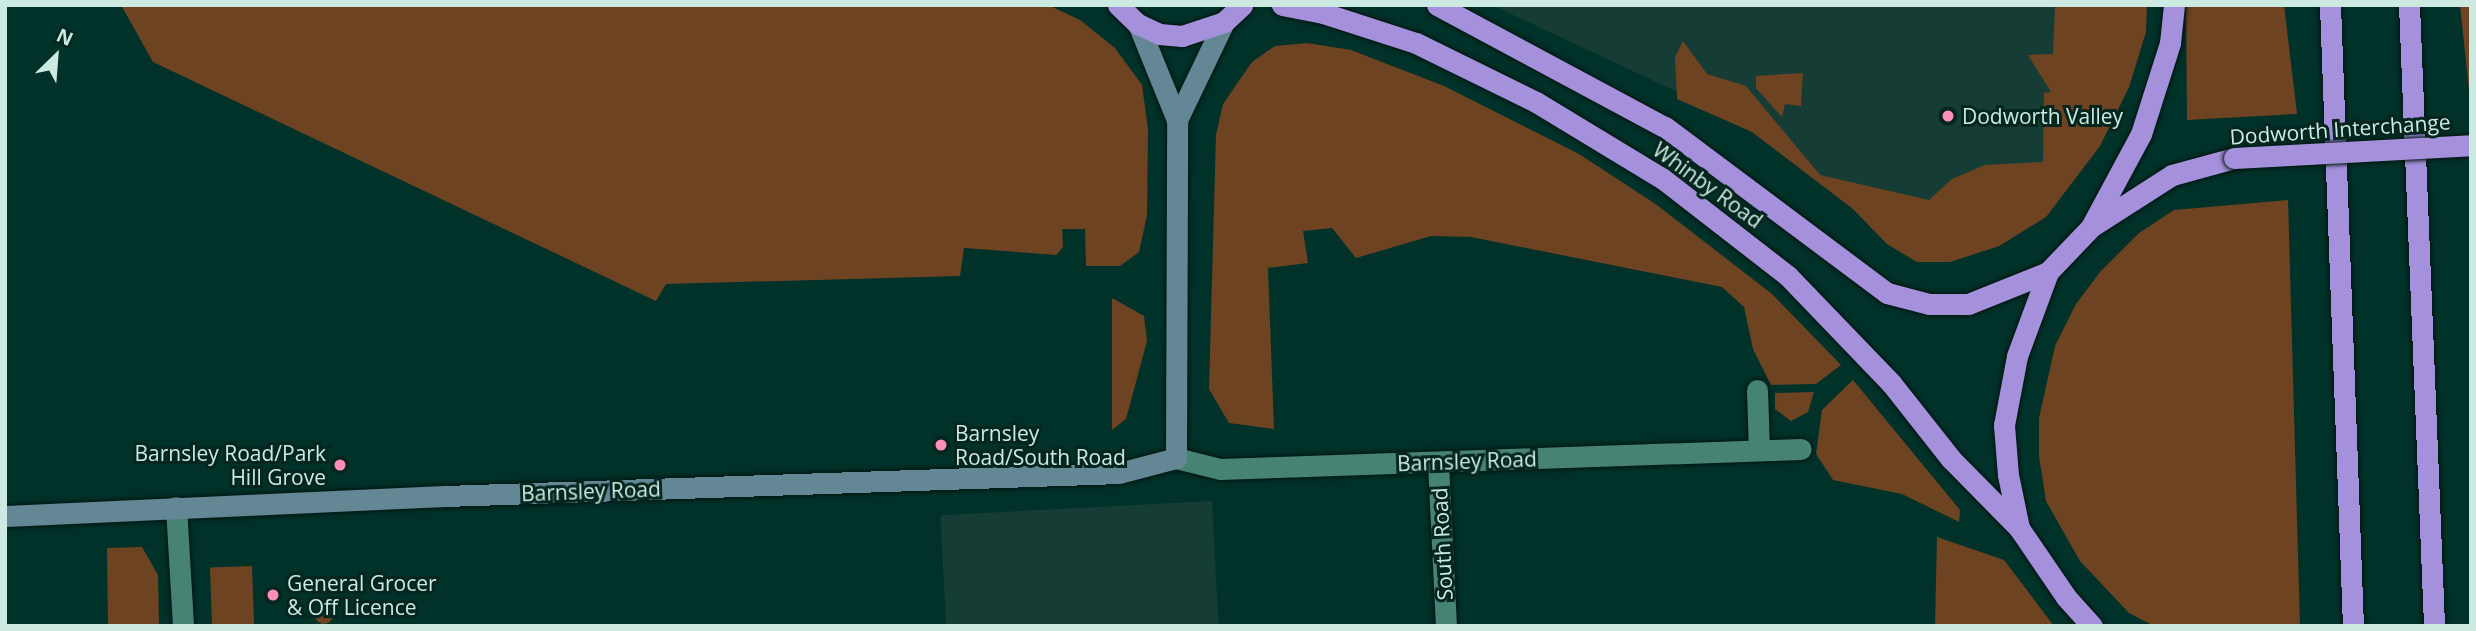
<!DOCTYPE html>
<style>
body{margin:0}
#map{position:relative;width:2476px;height:631px;overflow:hidden;background:#003229;font-family:"Open Sans",sans-serif}
div>[style]{position:absolute}
[style*='--x']{left:calc(var(--x)*1px);top:calc(var(--y)*1px);width:calc(var(--w)*1px);rotate:calc(var(--a)*1deg)}
.built>*{inset:0;background:#163d35;transform-origin:0 0}
.green>*{inset:0;background:#6e4322;transform-origin:0 0}
.round{border-radius:50%}
.roads{filter:drop-shadow(0 0 2px #041612) drop-shadow(0 0 2px #041612)}
.street>*{height:21px;margin:-10.5px;padding:0 10.5px;transform-origin:10.5px;border-radius:10.5px;background:#478375}
.secondary>*{height:21px;margin:-10.5px;padding:0 10.5px;transform-origin:10.5px;border-radius:10.5px;background:#638794}
.highway>*{height:21px;margin:-10.5px;padding:0 10.5px;transform-origin:10.5px;border-radius:10.5px;background:#a590db}
.bridges{filter:drop-shadow(0 0 2px #041612) drop-shadow(0 0 2px #041612)}
.highway-bridge>*{height:21px;margin:-10.5px;padding:0 10.5px;transform-origin:10.5px;border-radius:10.5px;background:#a590db}
.dots>*{width:19px;height:19px;translate:-50% -50%;box-sizing:border-box;border:4px solid #05261f;border-radius:50%}
span{translate:-50% -50%;white-space:nowrap;text-align:center;line-height:1.15;-webkit-text-stroke:6px #05261f;paint-order:stroke}
.poi-label{font-size:21px;color:#cceae1}
.left{translate:0 -50%;text-align:left}
.right{translate:-100% -50%;text-align:right}
.street-label{font-size:21px;color:#cceae1}
.frame{position:absolute;inset:0;border:7px solid #cceae1;pointer-events:none}
.north{position:absolute;left:21px;top:21px;width:70px;height:70px;-webkit-text-stroke:5px #05261f;paint-order:stroke;rotate:25deg;font-size:19px;font-weight:700;line-height:28px;text-align:center;color:#cceae1}
.north::after{content:'';display:block;margin:auto;width:24px;height:32px;background:#cceae1;clip-path:polygon(50% 0,100% 100%,50% 72%,0 100%)}
</style>
<div id="map">
<div class="built">
<i style="clip-path:polygon(1492px 5px,2079px 5px,2092px 55px,2100px 146px,2046px 217px,1999px 246px,1950px 262px,1917px 262px,1887px 244px,1853px 209px,1752px 132px,1686px 96px)"></i>
<i style="left:1212px;top:501px;width:125px;height:272px;rotate:87deg"></i>
</div>
<div class="green">
<i style="clip-path:polygon(121px 5px,1048px 5px,1080px 20px,1115px 48px,1142px 85px,1148px 129px,1147px 215px,1139px 252px,1120px 266px,1086px 266px,1085px 229px,1062px 229px,1063px 247px,1056px 255px,964px 248px,960px 276px,666px 284px,656px 301px,153px 62px)"></i>
<i style="clip-path:polygon(2055px 5px,2147px 5px,2146px 32px,2129px 87px,2100px 146px,2046px 217px,1999px 246px,1950px 262px,1917px 262px,1887px 244px,1853px 209px,1752px 132px,1677px 99px,1675px 57px,1683px 41px,1707px 74px,1746px 86px,1820px 175px,1929px 200px,1952px 179px,1985px 165px,2043px 162px,2044px 93px,2051px 92px,2028px 55px,2053px 54px)"></i>
<i style="clip-path:polygon(2186px 5px,2284px 5px,2297px 114px,2187px 120px)"></i>
<i style="clip-path:polygon(2460px 5px,2471px 5px,2471px 99px,2470px 99px)"></i>
<i style="clip-path:polygon(1307px 43px,1351px 50px,1444px 86px,1579px 154px,1657px 205px,1772px 294px,1841px 365px,1816px 384px,1771px 385px,1753px 349px,1744px 307px,1722px 287px,1471px 237px,1431px 236px,1356px 258px,1332px 228px,1303px 231px,1308px 263px,1268px 268px,1274px 429px,1229px 423px,1209px 389px,1216px 135px,1223px 104px,1252px 62px,1275px 46px)"></i>
<i style="clip-path:polygon(1803px 73px,1801px 106px,1785px 104px,1782px 117px,1756px 88px,1756px 76px)"></i>
<i style="clip-path:polygon(2288px 200px,2300px 626px,2154px 626px,2129px 613px,2080px 561px,2046px 501px,2039px 456px,2039px 418px,2055px 346px,2076px 304px,2100px 272px,2139px 233px,2174px 210px)"></i>
<i style="clip-path:polygon(1112px 298px,1144px 316px,1147px 341px,1126px 419px,1112px 430px)"></i>
<i style="clip-path:polygon(1853px 380px,1960px 510px,1959px 522px,1902px 494px,1833px 480px,1816px 454px,1822px 410px)"></i>
<i style="clip-path:polygon(1814px 392px,1808px 412px,1791px 421px,1775px 409px,1775px 393px)"></i>
<i style="clip-path:polygon(1937px 537px,2004px 560px,2054px 626px,1935px 626px)"></i>
<i style="clip-path:polygon(142px 547px,158px 575px,159px 626px,108px 626px,107px 548px)"></i>
<i style="left:252px;top:566px;width:60px;height:42px;rotate:88deg"></i>
<i class="round" style="left:315px;top:606px;width:18px;height:18px"></i>
</div>
<div class="roads">
<div class="street">
<i style="--x:1757;--y:390;--w:60;--a:88.1"></i>
<i style="--x:1176;--y:458;--w:45;--a:14"></i>
<i style="--x:1220;--y:469;--w:581;--a:-1.97"></i>
<i style="--x:1438;--y:463;--w:163;--a:87.2"></i>
<i style="--x:176;--y:507;--w:119;--a:86.6"></i>
</div>
<div class="secondary">
<i style="--x:1177;--y:120;--w:109;--a:-64.4"></i>
<i style="--x:5;--y:516;--w:440;--a:-2.6"></i>
<i style="--x:445;--y:496;--w:674;--a:-1.95"></i>
<i style="--x:1119;--y:473;--w:59;--a:-14.7"></i>
<i style="--x:1176;--y:458;--w:338;--a:-89.8"></i>
<i style="--x:1177;--y:120;--w:104;--a:-112.1"></i>
</div>
<div class="highway">
<i style="--x:1118;--y:5;--w:28;--a:44"></i>
<i style="--x:1138;--y:24;--w:23;--a:25"></i>
<i style="--x:1159;--y:34;--w:23;--a:5"></i>
<i style="--x:1182;--y:36;--w:44;--a:-18.4"></i>
<i style="--x:1224;--y:22;--w:25;--a:-43"></i>
<i style="--x:1282;--y:5;--w:42;--a:11"></i>
<i style="--x:1323;--y:13;--w:98;--a:17.9"></i>
<i style="--x:1416;--y:43;--w:134;--a:26.2"></i>
<i style="--x:1536;--y:102;--w:149;--a:31.2"></i>
<i style="--x:1663;--y:179;--w:158;--a:37.8"></i>
<i style="--x:1788;--y:276;--w:149;--a:46.1"></i>
<i style="--x:1891;--y:383;--w:97;--a:51.7"></i>
<i style="--x:1951;--y:459;--w:97;--a:45.4"></i>
<i style="--x:1437;--y:5;--w:259;--a:28.2"></i>
<i style="--x:1665;--y:127;--w:277;--a:36.8"></i>
<i style="--x:1887;--y:293;--w:43;--a:14.7"></i>
<i style="--x:1929;--y:304;--w:39;--a:0"></i>
<i style="--x:1968;--y:304;--w:86;--a:-21.8"></i>
<i style="--x:2330;--y:5;--w:621;--a:87.88"></i>
<i style="--x:2409;--y:5;--w:622;--a:87.69"></i>
<i style="--x:2092;--y:225;--w:103;--a:-61.7"></i>
<i style="--x:2141;--y:134;--w:96;--a:-72.3"></i>
<i style="--x:2170;--y:43;--w:38;--a:-84"></i>
<i style="--x:2092;--y:626;--w:39;--a:-132"></i>
<i style="--x:2066;--y:597;--w:83;--a:-124.3"></i>
<i style="--x:2019;--y:528;--w:54;--a:-101.7"></i>
<i style="--x:2008;--y:475;--w:50;--a:-94.6"></i>
<i style="--x:2004;--y:425;--w:70;--a:-79.3"></i>
<i style="--x:2017;--y:356;--w:90;--a:-69.7"></i>
<i style="--x:2048;--y:272;--w:62;--a:-46.3"></i>
<i style="--x:2091;--y:227;--w:96;--a:-32.7"></i>
<i style="--x:2172;--y:175;--w:64;--a:-15.3"></i>
</div>
</div>
<div class="bridges">
<div class="highway-bridge">
<i style="--x:2234;--y:158;--w:237;--a:-3.1"></i>
</div>
</div>
<div class="dots">
<i style="left:1948px;top:116px;background:#ff8eba"></i>
<i style="left:941px;top:445px;background:#ff8eba"></i>
<i style="left:340px;top:465px;background:#ff8eba"></i>
<i style="left:273px;top:595px;background:#ff8eba"></i>
</div>
<div class="poi-label">
<span class="left" style="left:1962px;top:116px">Dodworth Valley</span>
<span class="left" style="left:955px;top:445px">Barnsley<br>Road/South Road</span>
<span class="right" style="left:326px;top:465px">Barnsley Road/Park<br>Hill Grove</span>
<span class="left" style="left:287px;top:595px">General Grocer<br>&amp; Off Licence</span>
</div>
<div class="street-label">
<span style="left:2340px;top:129px;rotate:-4deg">Dodworth Interchange</span>
<span style="left:1708px;top:185px;rotate:36deg">Whinby Road</span>
<span style="left:1467px;top:461px;rotate:-2deg">Barnsley Road</span>
<span style="left:591px;top:491px;rotate:-2deg">Barnsley Road</span>
<span style="left:1442px;top:544px;rotate:-93deg">South Road</span>
</div>
<div class="frame"></div>
<div class="north">N</div>
</div>
